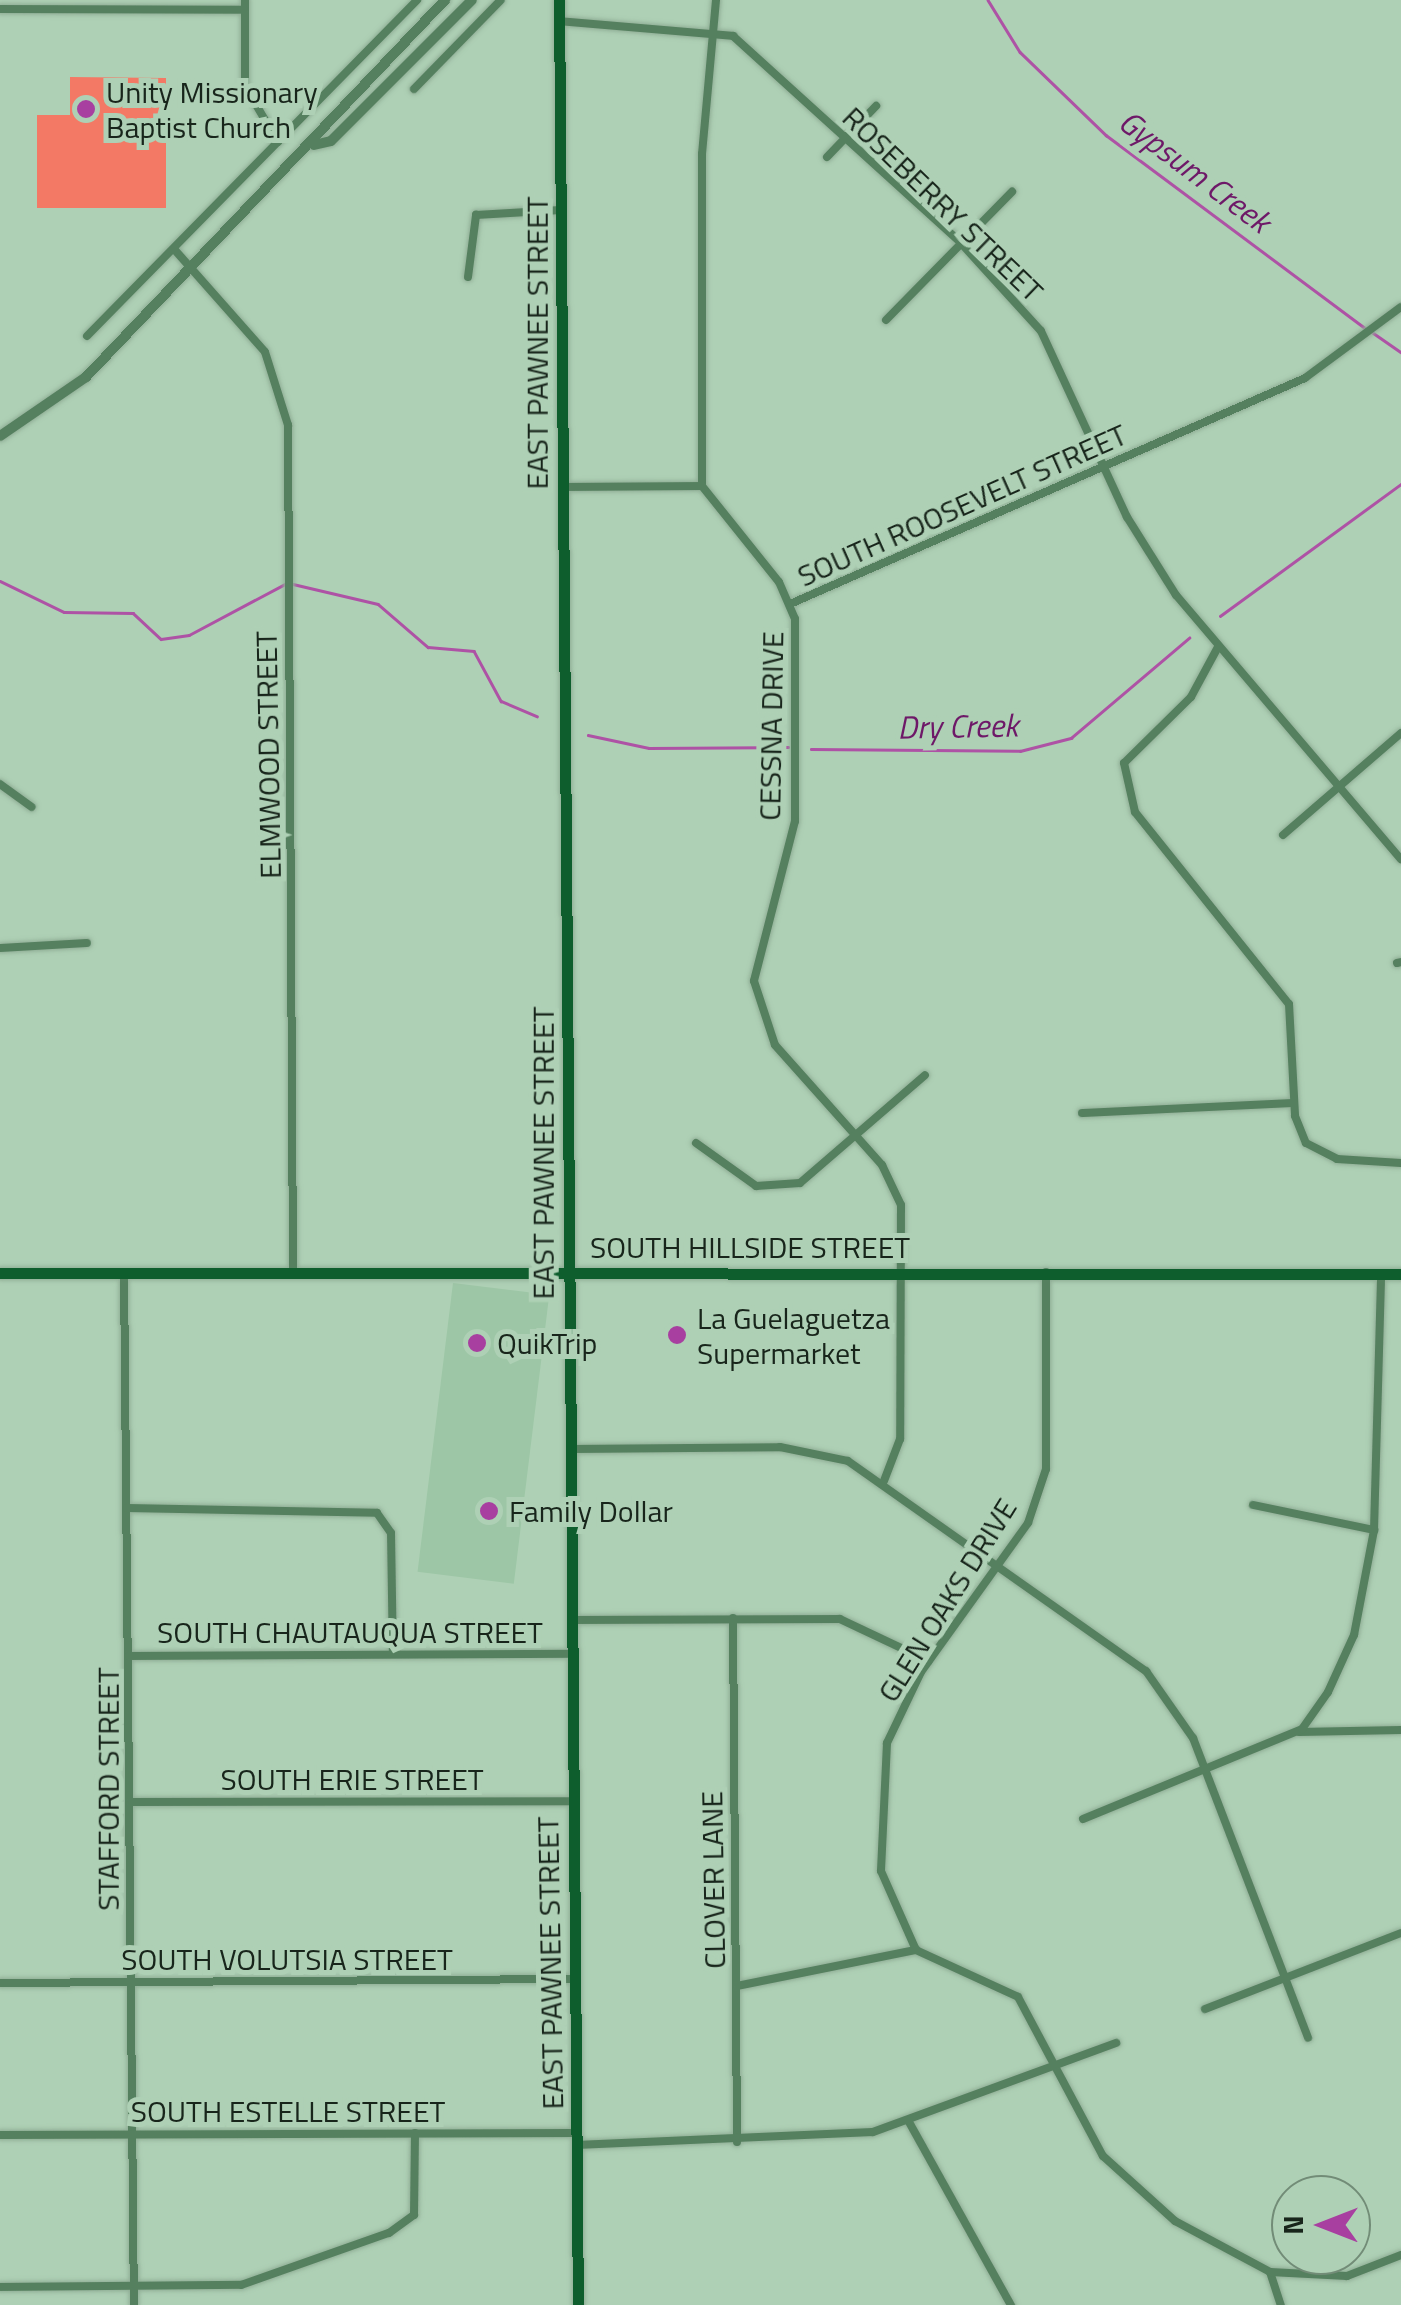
<!DOCTYPE html>
<style>
body{margin:0}
#map{position:relative;width:1401px;height:2305px;overflow:hidden;background:#aed0b5;font-family:"Titillium Web",sans-serif}
div>[style]{position:absolute}
[style*='--x']{left:calc(var(--x)*1px);top:calc(var(--y)*1px);width:calc(var(--w)*1px);rotate:calc(var(--a)*1deg)}
.built>*{inset:0;background:#9dc6a6;transform-origin:0 0}
.green>*{inset:0;background:#f37965}
.stream>*{height:2.5px;margin:-1.25px;padding:0 1.25px;transform-origin:1.25px;border-radius:1.25px;background:#ae52a5}
.roads{filter:drop-shadow(0 0 2px #90ae96) drop-shadow(0 0 2px #90ae96)}
.minor>*{height:8px;margin:-4px;padding:0 4px;transform-origin:4px;border-radius:4px;background:#55805f}
.tertiary>*{height:10px;margin:-5px;padding:0 5px;transform-origin:5px;border-radius:5px;background:#55805f}
.secondary>*{height:11px;margin:-5.5px;padding:0 5.5px;transform-origin:5.5px;border-radius:5.5px;background:#0e5e2d}
.dots>*{width:28px;height:28px;translate:-50% -50%;box-sizing:border-box;border:5px solid #aed0b5;border-radius:50%}
span{translate:-50% -50%;white-space:nowrap;text-align:center;line-height:1.15;-webkit-text-stroke:10px #aed0b5;paint-order:stroke}
.poi-label{font-size:30px;color:#18251b}
.left{translate:0 -50%;text-align:left}
.street-label{font-size:30px;color:#18251b}
.water-label{font-size:32px;color:#6e1868;font-style:italic}
.north{position:absolute;left:1271px;top:2175px;width:100px;height:100px;box-sizing:border-box;background:#aed0b5;border:2px solid #728c77;border-radius:50%;rotate:270deg;font-size:28px;font-weight:700;line-height:40px;text-align:center;color:#18251b}
.north::after{content:'';display:block;margin:auto;width:35px;height:45px;background:#a83fa0;clip-path:polygon(50% 0,100% 100%,50% 72%,0 100%)}
</style>
<div id="map">
<div class="built">
<i style="left:453px;top:1283px;width:97px;height:291px;rotate:7deg"></i>
</div>
<div class="green">
<i style="clip-path:polygon(70px 77px,166px 78px,166px 208px,37px 208px,37px 115px,70px 115px)"></i>
</div>
<div class="stream">
<i style="--x:988;--y:0;--w:61;--a:58.4"></i>
<i style="--x:1020;--y:52;--w:120;--a:44"></i>
<i style="--x:1106;--y:135;--w:323;--a:36.7"></i>
<i style="--x:1372;--y:332;--w:35;--a:35"></i>
<i style="--x:0;--y:581;--w:71;--a:25.8"></i>
<i style="--x:64;--y:612;--w:69;--a:0.8"></i>
<i style="--x:133;--y:613;--w:38;--a:43"></i>
<i style="--x:161;--y:639;--w:28;--a:-8"></i>
<i style="--x:189;--y:635;--w:109;--a:-28"></i>
<i style="--x:293;--y:584;--w:87;--a:13.2"></i>
<i style="--x:378;--y:604;--w:66;--a:40.7"></i>
<i style="--x:428;--y:647;--w:46;--a:5"></i>
<i style="--x:474;--y:651;--w:57;--a:61.6"></i>
<i style="--x:501;--y:701;--w:39;--a:23"></i>
<i style="--x:1220;--y:616;--w:224;--a:-36.1"></i>
<i style="--x:588;--y:735;--w:62;--a:12"></i>
<i style="--x:649;--y:748;--w:139;--a:-0.4"></i>
<i style="--x:811;--y:749;--w:209;--a:0.5"></i>
<i style="--x:1020;--y:751;--w:53;--a:-14.3"></i>
<i style="--x:1071;--y:738;--w:155;--a:-40.3"></i>
</div>
<div class="roads">
<div class="minor">
<i style="--x:245;--y:0;--w:86;--a:90"></i>
<i style="--x:245;--y:86;--w:65;--a:59.5"></i>
<i style="--x:0;--y:9;--w:245;--a:0.2"></i>
<i style="--x:559;--y:21;--w:175;--a:4.9"></i>
<i style="--x:733;--y:36;--w:307;--a:42.2"></i>
<i style="--x:960;--y:242;--w:120;--a:47.7"></i>
<i style="--x:1041;--y:331;--w:205;--a:65.2"></i>
<i style="--x:1127;--y:517;--w:92;--a:57.9"></i>
<i style="--x:1176;--y:595;--w:347;--a:49.6"></i>
<i style="--x:414;--y:89;--w:124;--a:-45.7"></i>
<i style="--x:827;--y:157;--w:71;--a:-46.1"></i>
<i style="--x:174;--y:249;--w:137;--a:48.5"></i>
<i style="--x:265;--y:352;--w:77;--a:72.5"></i>
<i style="--x:288;--y:425;--w:846;--a:89.66"></i>
<i style="--x:468;--y:277;--w:63;--a:-82.6"></i>
<i style="--x:476;--y:215;--w:85;--a:-3.4"></i>
<i style="--x:886;--y:320;--w:180;--a:-45.5"></i>
<i style="--x:87;--y:336;--w:471;--a:-45.5"></i>
<i style="--x:702;--y:486;--w:123;--a:51.3"></i>
<i style="--x:779;--y:582;--w:40;--a:66.6"></i>
<i style="--x:795;--y:619;--w:202;--a:90"></i>
<i style="--x:795;--y:821;--w:165;--a:104.4"></i>
<i style="--x:754;--y:981;--w:67;--a:71.8"></i>
<i style="--x:775;--y:1045;--w:161;--a:48.3"></i>
<i style="--x:882;--y:1165;--w:44;--a:64.6"></i>
<i style="--x:901;--y:1205;--w:234;--a:90.2"></i>
<i style="--x:900;--y:1439;--w:45;--a:110.9"></i>
<i style="--x:702;--y:486;--w:332;--a:-90"></i>
<i style="--x:702;--y:154;--w:155;--a:-84.8"></i>
<i style="--x:563;--y:487;--w:139;--a:-0.4"></i>
<i style="--x:790;--y:604;--w:562;--a:-23.69"></i>
<i style="--x:1305;--y:378;--w:119;--a:-36.5"></i>
<i style="--x:1218;--y:647;--w:57;--a:118.4"></i>
<i style="--x:1191;--y:697;--w:94;--a:135.4"></i>
<i style="--x:1124;--y:763;--w:50;--a:77.3"></i>
<i style="--x:1135;--y:812;--w:246;--a:51.3"></i>
<i style="--x:1289;--y:1004;--w:112;--a:86.9"></i>
<i style="--x:1295;--y:1116;--w:29;--a:68"></i>
<i style="--x:1306;--y:1143;--w:35;--a:27"></i>
<i style="--x:1337;--y:1159;--w:64;--a:3.6"></i>
<i style="--x:0;--y:784;--w:39;--a:36"></i>
<i style="--x:1283;--y:835;--w:156;--a:-40.8"></i>
<i style="--x:0;--y:948;--w:87;--a:-3.3"></i>
<i style="--x:1397;--y:963;--w:4;--a:-14"></i>
<i style="--x:1082;--y:1113;--w:212;--a:-2.7"></i>
<i style="--x:696;--y:1143;--w:74;--a:35.6"></i>
<i style="--x:756;--y:1186;--w:44;--a:-3.9"></i>
<i style="--x:800;--y:1183;--w:165;--a:-40.8"></i>
<i style="--x:124;--y:1272;--w:1033;--a:89.45"></i>
<i style="--x:1046;--y:1272;--w:197;--a:90"></i>
<i style="--x:1046;--y:1469;--w:57;--a:108.4"></i>
<i style="--x:1028;--y:1523;--w:183;--a:125.7"></i>
<i style="--x:921;--y:1672;--w:79;--a:115.6"></i>
<i style="--x:887;--y:1743;--w:128;--a:92.7"></i>
<i style="--x:881;--y:1871;--w:86;--a:66.1"></i>
<i style="--x:916;--y:1950;--w:112;--a:24.7"></i>
<i style="--x:1018;--y:1997;--w:180;--a:61.9"></i>
<i style="--x:1103;--y:2156;--w:97;--a:42.1"></i>
<i style="--x:1175;--y:2221;--w:108;--a:28.2"></i>
<i style="--x:1270;--y:2272;--w:35;--a:72"></i>
<i style="--x:571;--y:1449;--w:209;--a:-0.5"></i>
<i style="--x:780;--y:1447;--w:69;--a:11.6"></i>
<i style="--x:848;--y:1461;--w:365;--a:35.2"></i>
<i style="--x:1146;--y:1671;--w:82;--a:55"></i>
<i style="--x:1193;--y:1738;--w:321;--a:69"></i>
<i style="--x:1253;--y:1505;--w:124;--a:11.7"></i>
<i style="--x:127;--y:1508;--w:250;--a:1.1"></i>
<i style="--x:377;--y:1513;--w:24;--a:55"></i>
<i style="--x:391;--y:1533;--w:121;--a:89.1"></i>
<i style="--x:733;--y:1618;--w:524;--a:89.56"></i>
<i style="--x:572;--y:1620;--w:268;--a:-0.2"></i>
<i style="--x:840;--y:1619;--w:98;--a:25.3"></i>
<i style="--x:129;--y:1656;--w:443;--a:-0.3"></i>
<i style="--x:1299;--y:1732;--w:102;--a:-1.1"></i>
<i style="--x:130;--y:1802;--w:443;--a:-0.1"></i>
<i style="--x:1083;--y:1819;--w:237;--a:-22.3"></i>
<i style="--x:1302;--y:1729;--w:45;--a:-54.9"></i>
<i style="--x:1328;--y:1692;--w:63;--a:-65.5"></i>
<i style="--x:1354;--y:1635;--w:107;--a:-79.2"></i>
<i style="--x:1374;--y:1530;--w:256;--a:-88.4"></i>
<i style="--x:0;--y:1983;--w:575;--a:-0.4"></i>
<i style="--x:737;--y:1986;--w:183;--a:-11.4"></i>
<i style="--x:1205;--y:2009;--w:210;--a:-21.2"></i>
<i style="--x:909;--y:2122;--w:210;--a:60.9"></i>
<i style="--x:0;--y:2135;--w:576;--a:-0.2"></i>
<i style="--x:576;--y:2145;--w:297;--a:-2.5"></i>
<i style="--x:873;--y:2132;--w:259;--a:-20.1"></i>
<i style="--x:1270;--y:2272;--w:77;--a:3"></i>
<i style="--x:1347;--y:2276;--w:58;--a:-21.3"></i>
<i style="--x:0;--y:2287;--w:241;--a:-0.5"></i>
<i style="--x:241;--y:2285;--w:157;--a:-19.4"></i>
<i style="--x:389;--y:2233;--w:31;--a:-36"></i>
<i style="--x:414;--y:2215;--w:82;--a:-89.3"></i>
</div>
<div class="tertiary">
<i style="--x:314;--y:145;--w:17;--a:-13"></i>
<i style="--x:331;--y:141;--w:199;--a:-45"></i>
<i style="--x:0;--y:436;--w:104;--a:-34.5"></i>
<i style="--x:86;--y:377;--w:521;--a:-46.4"></i>
</div>
<div class="secondary">
<i style="--x:559;--y:0;--w:2305;--a:89.53"></i>
<i style="--x:0;--y:1273;--w:1401;--a:0.04"></i>
</div>
</div>
<div class="dots">
<i style="left:86px;top:109px;background:#a83fa0"></i>
<i style="left:677px;top:1335px;background:#a83fa0"></i>
<i style="left:477px;top:1343px;background:#a83fa0"></i>
<i style="left:489px;top:1511px;background:#a83fa0"></i>
</div>
<div class="poi-label">
<span class="left" style="left:106px;top:109px">Unity Missionary<br>Baptist Church</span>
<span class="left" style="left:697px;top:1335px">La Guelaguetza<br>Supermarket</span>
<span class="left" style="left:497px;top:1343px">QuikTrip</span>
<span class="left" style="left:509px;top:1511px">Family Dollar</span>
</div>
<div class="street-label">
<span style="left:943px;top:204px;rotate:44deg">ROSEBERRY STREET</span>
<span style="left:537px;top:343px;rotate:-90deg">EAST PAWNEE STREET</span>
<span style="left:962px;top:505px;rotate:-24deg">SOUTH ROOSEVELT STREET</span>
<span style="left:771px;top:726px;rotate:-89deg">CESSNA DRIVE</span>
<span style="left:268px;top:755px;rotate:-91deg">ELMWOOD STREET</span>
<span style="left:543px;top:1153px;rotate:-90deg">EAST PAWNEE STREET</span>
<span style="left:750px;top:1247px">SOUTH HILLSIDE STREET</span>
<span style="left:947px;top:1600px;rotate:-58deg">GLEN OAKS DRIVE</span>
<span style="left:350px;top:1632px">SOUTH CHAUTAUQUA STREET</span>
<span style="left:352px;top:1779px">SOUTH ERIE STREET</span>
<span style="left:108px;top:1789px;rotate:-90deg">STAFFORD STREET</span>
<span style="left:713px;top:1880px;rotate:-91deg">CLOVER LANE</span>
<span style="left:287px;top:1959px">SOUTH VOLUTSIA STREET</span>
<span style="left:550px;top:1963px;rotate:-91deg">EAST PAWNEE STREET</span>
<span style="left:288px;top:2111px">SOUTH ESTELLE STREET</span>
</div>
<div class="water-label">
<span style="left:1195px;top:171px;rotate:37deg">Gypsum Creek</span>
<span style="left:958px;top:726px;rotate:-1deg">Dry Creek</span>
</div>
<div class="north">N</div>
</div>
